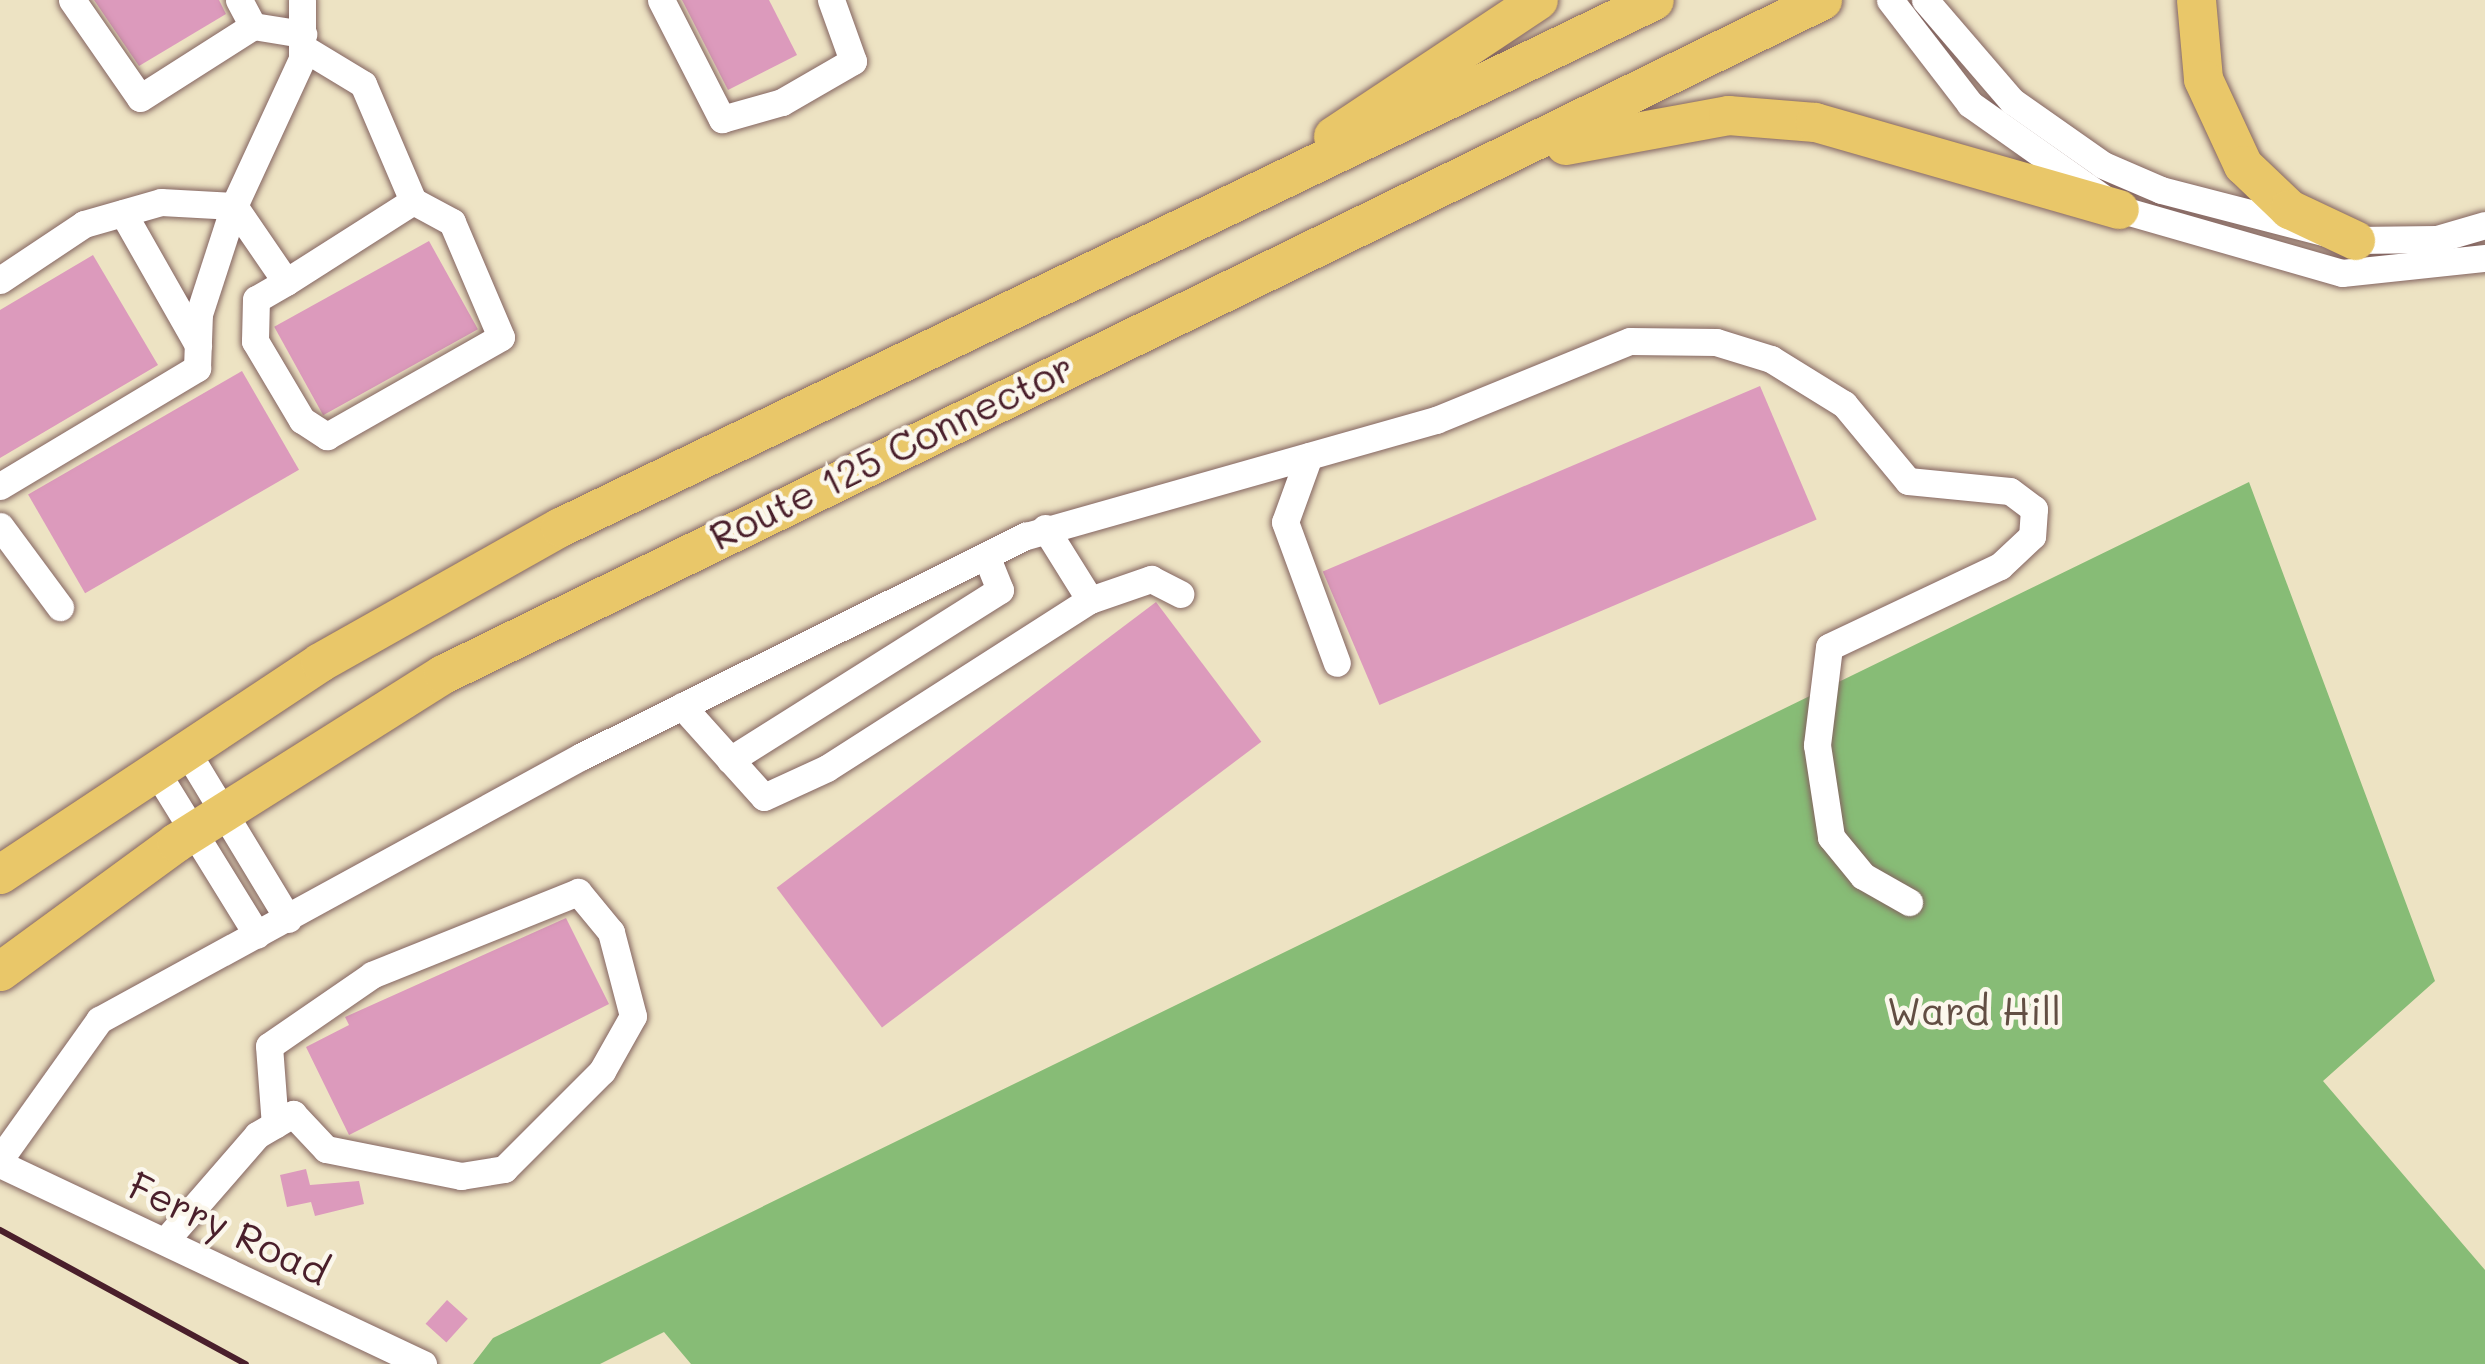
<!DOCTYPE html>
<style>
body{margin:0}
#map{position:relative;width:2485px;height:1364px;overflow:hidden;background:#ede3c3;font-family:Mali,sans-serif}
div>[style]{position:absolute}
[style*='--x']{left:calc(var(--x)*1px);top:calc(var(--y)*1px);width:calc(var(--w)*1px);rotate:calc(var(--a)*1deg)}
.forest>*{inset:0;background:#87bc76}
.building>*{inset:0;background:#dc9abc;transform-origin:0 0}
.roads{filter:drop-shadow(0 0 3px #836460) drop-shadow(0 0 3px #836460)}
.minor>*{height:27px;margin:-13.5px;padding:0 13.5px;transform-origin:13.5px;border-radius:13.5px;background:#fff}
.highway>*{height:39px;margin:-19.5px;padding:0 19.5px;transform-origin:19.5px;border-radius:19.5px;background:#e9c769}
.rail>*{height:6px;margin:-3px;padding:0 3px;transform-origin:3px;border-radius:3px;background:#4a1f2b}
span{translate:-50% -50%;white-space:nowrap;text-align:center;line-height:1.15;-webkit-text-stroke:9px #fbf7ec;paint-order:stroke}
.street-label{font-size:39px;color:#4a1f2b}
.park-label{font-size:39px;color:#624e43}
</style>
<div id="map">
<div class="forest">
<i style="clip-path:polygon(2249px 482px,2435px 981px,2323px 1081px,2485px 1270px,2485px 1364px,691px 1364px,664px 1332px,600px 1364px,473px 1364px,493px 1338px)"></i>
</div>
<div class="building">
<i style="clip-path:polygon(94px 0,219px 0,226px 14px,139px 66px)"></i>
<i style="clip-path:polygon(682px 0,769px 0,797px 55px,728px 90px)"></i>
<i style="left:429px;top:241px;width:101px;height:177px;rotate:61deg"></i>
<i style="clip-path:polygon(93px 255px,158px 365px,0 458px,0 310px)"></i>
<i style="left:242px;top:371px;width:114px;height:247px;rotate:60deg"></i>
<i style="left:1760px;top:386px;width:145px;height:475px;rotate:67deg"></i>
<i style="left:1156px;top:602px;width:175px;height:475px;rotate:53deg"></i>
<i style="clip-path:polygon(566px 918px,609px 1004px,349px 1135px,306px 1047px,349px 1025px,345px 1017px)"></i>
<i style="clip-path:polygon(306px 1169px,310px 1185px,359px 1181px,364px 1204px,315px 1216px,311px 1202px,287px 1207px,280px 1175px)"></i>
<i style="left:447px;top:1300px;width:28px;height:32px;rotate:42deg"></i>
</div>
<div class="roads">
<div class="minor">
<i style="--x:72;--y:0;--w:119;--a:55.2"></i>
<i style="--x:140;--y:98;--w:134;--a:-32.5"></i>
<i style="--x:239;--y:0;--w:30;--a:62"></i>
<i style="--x:253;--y:26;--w:51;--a:9.1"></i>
<i style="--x:661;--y:0;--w:134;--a:62.9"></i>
<i style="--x:722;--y:119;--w:62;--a:-15.8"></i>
<i style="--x:782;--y:102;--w:82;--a:-30"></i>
<i style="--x:853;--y:61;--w:65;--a:-109.8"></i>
<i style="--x:1890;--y:0;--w:131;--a:52.4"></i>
<i style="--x:1970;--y:104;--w:182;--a:35.2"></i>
<i style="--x:2119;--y:209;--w:232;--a:16"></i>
<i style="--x:2342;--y:273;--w:144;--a:-6"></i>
<i style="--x:1925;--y:0;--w:133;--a:49.3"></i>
<i style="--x:2012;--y:101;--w:111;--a:35.1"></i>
<i style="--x:2103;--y:165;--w:63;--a:23.3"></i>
<i style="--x:2161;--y:190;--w:200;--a:14.5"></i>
<i style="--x:2355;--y:240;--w:82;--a:-0.7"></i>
<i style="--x:2437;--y:239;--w:50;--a:-16.3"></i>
<i style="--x:234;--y:206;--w:92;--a:55.6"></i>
<i style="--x:286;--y:282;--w:151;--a:-32.5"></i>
<i style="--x:413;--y:201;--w:127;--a:-113.1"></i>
<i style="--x:363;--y:84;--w:71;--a:-148.8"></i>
<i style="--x:123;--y:213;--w:152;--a:60.4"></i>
<i style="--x:0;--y:280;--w:101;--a:-33.7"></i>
<i style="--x:84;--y:224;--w:80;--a:-15.9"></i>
<i style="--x:161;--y:202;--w:73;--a:3.1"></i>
<i style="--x:286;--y:282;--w:34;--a:150"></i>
<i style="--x:256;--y:299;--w:42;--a:91.4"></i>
<i style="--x:255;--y:341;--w:92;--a:59.3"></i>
<i style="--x:302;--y:420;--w:30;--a:33"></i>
<i style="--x:327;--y:436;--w:200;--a:-29.6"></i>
<i style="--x:501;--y:337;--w:125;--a:-113.1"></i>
<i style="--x:452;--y:222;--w:44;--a:-151.7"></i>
<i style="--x:1309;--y:456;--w:70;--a:110"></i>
<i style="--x:1285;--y:522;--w:150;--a:69.8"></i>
<i style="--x:0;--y:486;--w:230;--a:-30.9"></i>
<i style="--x:197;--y:368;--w:54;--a:-87.9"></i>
<i style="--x:199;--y:314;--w:114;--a:-72"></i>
<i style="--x:234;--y:206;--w:162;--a:-65.2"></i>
<i style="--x:302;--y:59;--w:59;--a:-90"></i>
<i style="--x:0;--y:526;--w:101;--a:53.5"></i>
<i style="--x:1090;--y:600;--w:65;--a:-19"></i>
<i style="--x:1151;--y:579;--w:33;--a:27"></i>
<i style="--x:682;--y:706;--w:122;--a:48"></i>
<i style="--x:764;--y:797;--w:69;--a:-24.7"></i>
<i style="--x:827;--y:768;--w:312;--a:-32.6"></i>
<i style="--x:1090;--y:600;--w:85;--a:-122"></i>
<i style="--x:184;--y:747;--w:201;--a:58.8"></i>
<i style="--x:730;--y:760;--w:319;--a:-32.2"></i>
<i style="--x:1000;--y:590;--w:37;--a:-112"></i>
<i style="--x:154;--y:768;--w:196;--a:58.3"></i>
<i style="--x:0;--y:1159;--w:171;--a:-54.5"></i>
<i style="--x:99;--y:1020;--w:550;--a:-28.66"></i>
<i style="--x:582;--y:756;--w:496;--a:-26.4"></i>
<i style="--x:1026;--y:536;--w:426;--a:-15.8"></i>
<i style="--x:1436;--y:420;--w:209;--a:-22.2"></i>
<i style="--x:1630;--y:341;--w:86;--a:0.7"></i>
<i style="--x:1716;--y:342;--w:58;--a:17.2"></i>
<i style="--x:1771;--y:359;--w:86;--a:31.7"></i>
<i style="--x:1844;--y:404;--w:100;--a:50.3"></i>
<i style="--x:1908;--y:481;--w:102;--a:5.6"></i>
<i style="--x:2010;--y:491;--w:30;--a:37"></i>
<i style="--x:2034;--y:509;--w:27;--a:94"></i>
<i style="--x:2032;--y:536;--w:44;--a:136.8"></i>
<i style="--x:2000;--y:566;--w:189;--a:154.7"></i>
<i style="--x:1829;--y:647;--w:99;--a:97"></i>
<i style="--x:1817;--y:745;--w:93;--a:81.3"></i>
<i style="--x:1831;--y:837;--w:50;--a:50.6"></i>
<i style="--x:1863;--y:876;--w:53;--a:29.5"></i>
<i style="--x:0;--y:1164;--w:468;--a:25.3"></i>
<i style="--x:165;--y:1241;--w:140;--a:-49"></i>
<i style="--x:257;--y:1135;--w:42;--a:-30.3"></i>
<i style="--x:293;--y:1114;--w:48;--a:46.7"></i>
<i style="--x:326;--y:1149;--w:138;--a:11.3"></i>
<i style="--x:461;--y:1176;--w:44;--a:-9.2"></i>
<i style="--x:504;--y:1169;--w:139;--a:-45"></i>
<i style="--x:602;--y:1071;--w:63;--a:-60.6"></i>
<i style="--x:633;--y:1016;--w:87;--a:-104.7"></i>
<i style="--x:611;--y:932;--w:52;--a:-129.5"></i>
<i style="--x:578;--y:892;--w:222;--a:158.1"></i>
<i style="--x:372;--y:975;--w:125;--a:145.4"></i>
<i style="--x:269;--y:1046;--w:79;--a:85.7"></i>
</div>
<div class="highway">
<i style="--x:2196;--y:0;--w:79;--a:84.9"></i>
<i style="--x:2203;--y:79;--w:95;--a:65.1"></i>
<i style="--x:2243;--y:165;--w:64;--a:43.7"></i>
<i style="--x:2289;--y:209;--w:73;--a:25.2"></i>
<i style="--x:1333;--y:136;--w:246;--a:-33.6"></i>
<i style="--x:1565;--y:145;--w:166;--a:-10.4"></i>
<i style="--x:1728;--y:115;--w:87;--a:4.6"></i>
<i style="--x:1815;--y:122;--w:316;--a:16"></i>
<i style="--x:0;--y:874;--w:384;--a:-33.5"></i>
<i style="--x:320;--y:662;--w:275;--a:-29.4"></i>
<i style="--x:560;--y:527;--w:1214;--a:-25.72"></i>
<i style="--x:0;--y:971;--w:218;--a:-36.2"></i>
<i style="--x:176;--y:842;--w:315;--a:-32.2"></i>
<i style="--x:443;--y:674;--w:1535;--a:-26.05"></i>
</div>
</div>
<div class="rail">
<i style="--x:0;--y:1230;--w:280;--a:28.6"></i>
</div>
<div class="street-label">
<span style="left:891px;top:451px;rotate:-26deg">Route 125 Connector</span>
<span style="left:229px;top:1228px;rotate:25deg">Ferry Road</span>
</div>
<div class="park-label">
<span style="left:1974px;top:1010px">Ward Hill</span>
</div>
</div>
